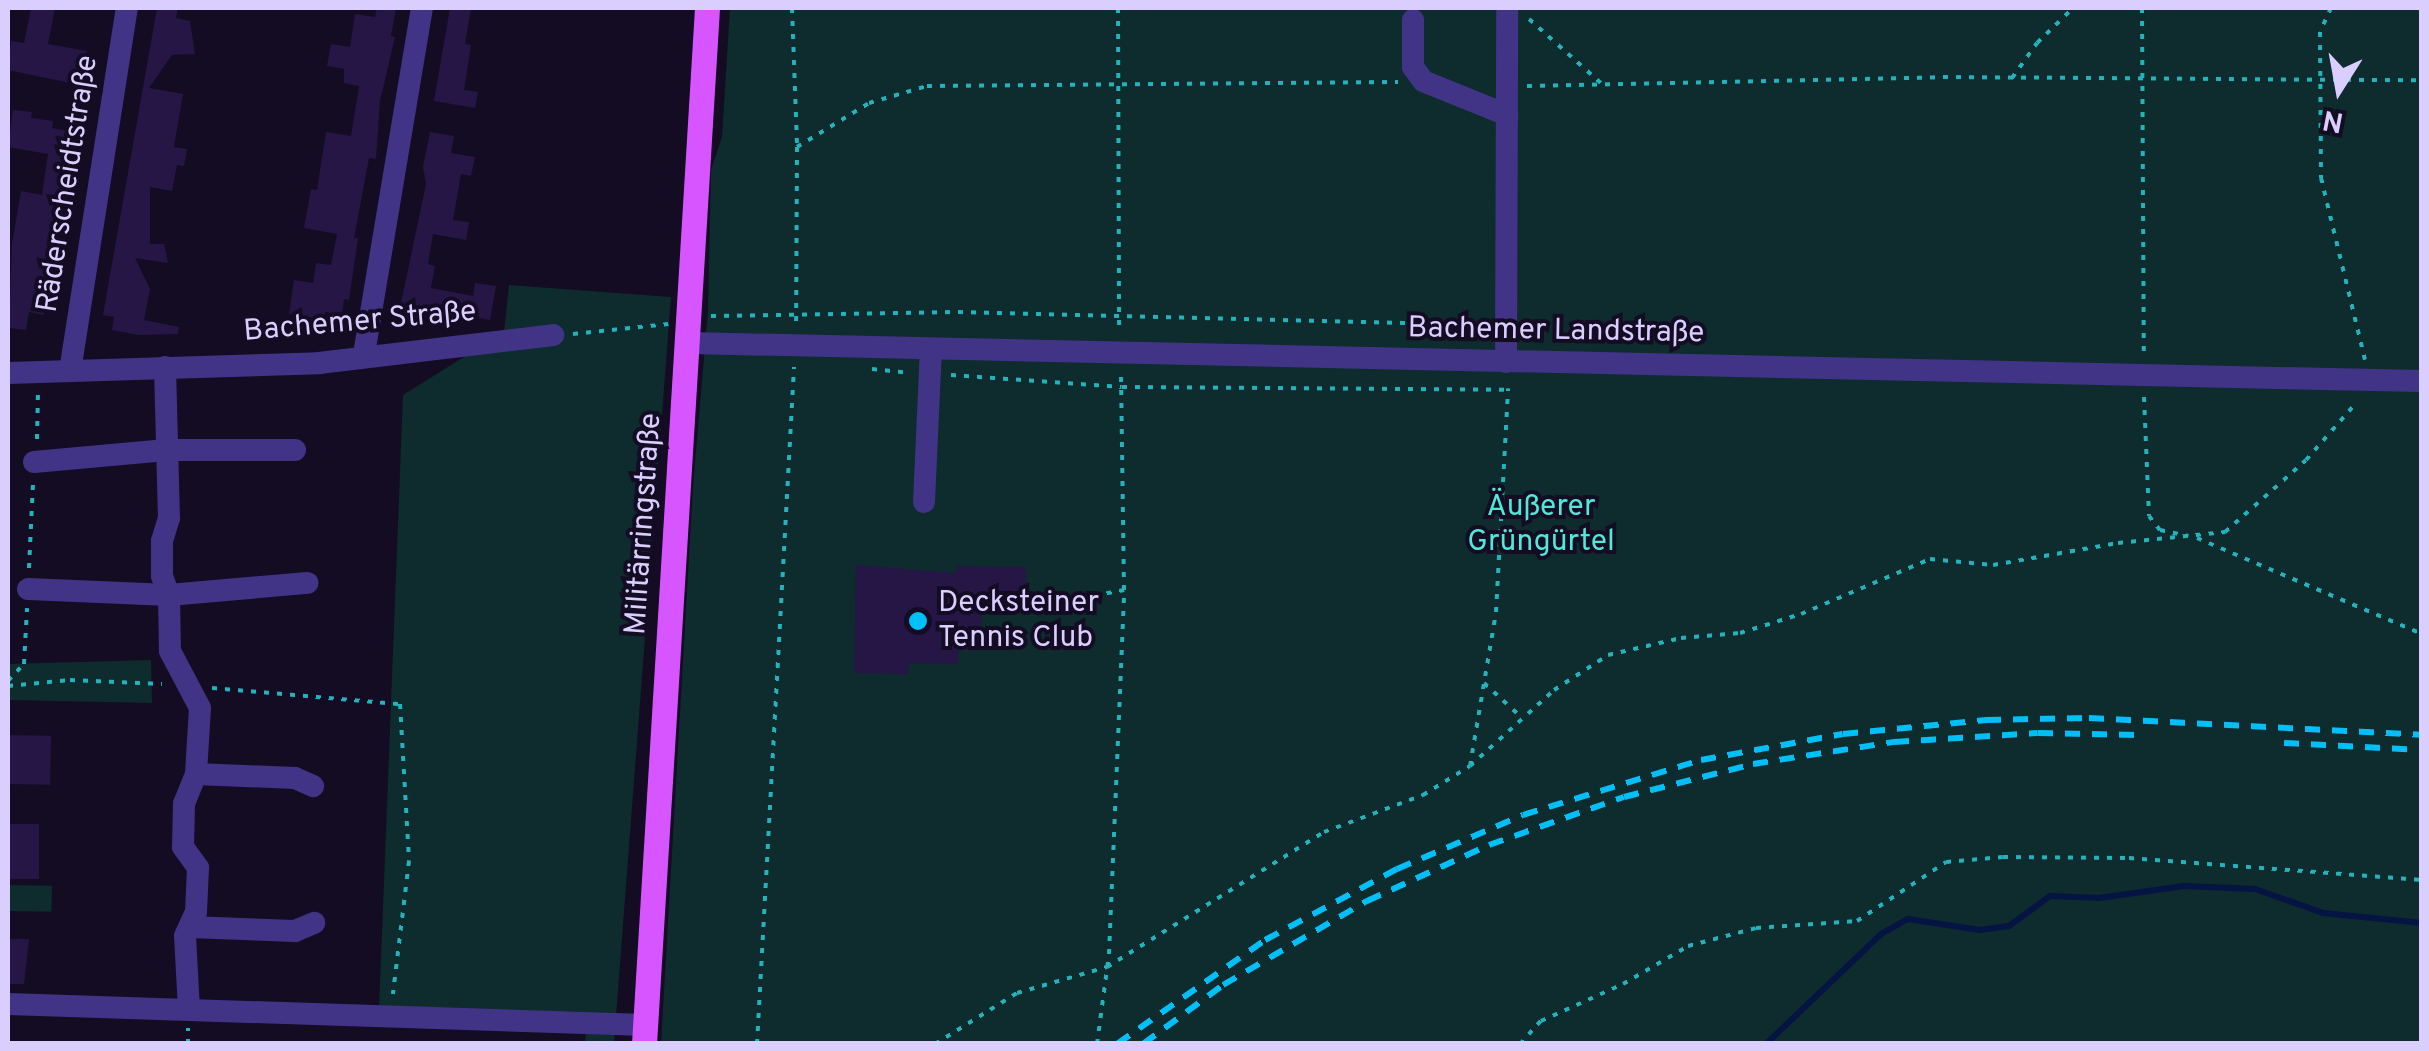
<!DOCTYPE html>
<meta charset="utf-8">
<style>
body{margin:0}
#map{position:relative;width:2429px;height:1051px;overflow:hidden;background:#130c23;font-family:Overpass,sans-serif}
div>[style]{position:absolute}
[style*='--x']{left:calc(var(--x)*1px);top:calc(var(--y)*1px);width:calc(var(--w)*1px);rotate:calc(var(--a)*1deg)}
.green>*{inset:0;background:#0e2b2e;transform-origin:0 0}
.stream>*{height:6px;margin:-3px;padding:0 3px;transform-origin:3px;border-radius:3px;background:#051443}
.building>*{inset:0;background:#261646;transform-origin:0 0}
.path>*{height:4px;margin-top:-2px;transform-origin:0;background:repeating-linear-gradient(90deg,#24b2bd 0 5px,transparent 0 13px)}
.minor>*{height:22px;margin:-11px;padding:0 11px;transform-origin:11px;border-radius:11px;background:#413386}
.major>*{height:25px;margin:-12.5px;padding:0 12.5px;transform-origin:12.5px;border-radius:12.5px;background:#d655ff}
.rail>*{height:6px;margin-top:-3px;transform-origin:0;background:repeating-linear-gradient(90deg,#00bff9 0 15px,transparent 0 27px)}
.dots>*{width:28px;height:28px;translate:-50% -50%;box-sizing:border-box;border:5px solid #130c23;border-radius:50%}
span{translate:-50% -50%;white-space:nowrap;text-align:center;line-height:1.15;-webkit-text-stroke:8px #130c23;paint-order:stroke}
.street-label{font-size:30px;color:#daceff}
.park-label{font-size:30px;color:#50e8d6}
.poi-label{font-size:30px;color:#daceff}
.left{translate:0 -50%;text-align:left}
.frame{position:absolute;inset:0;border:10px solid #daceff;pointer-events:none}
.north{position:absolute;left:2289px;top:40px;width:100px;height:100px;-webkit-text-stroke:8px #130c23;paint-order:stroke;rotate:191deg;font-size:28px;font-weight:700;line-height:40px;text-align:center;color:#daceff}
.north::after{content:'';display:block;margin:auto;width:35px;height:45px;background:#daceff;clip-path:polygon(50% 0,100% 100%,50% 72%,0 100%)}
</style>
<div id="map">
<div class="green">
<i style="clip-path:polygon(730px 8px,2421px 8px,2421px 1043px,661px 1044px,693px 487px,708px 310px,711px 170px,722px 137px)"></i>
<i style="clip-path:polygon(509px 285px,671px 297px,614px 1043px,585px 1043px,587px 1015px,379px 1010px,403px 395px,504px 332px)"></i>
<i style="clip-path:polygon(151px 660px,152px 703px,8px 700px,8px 664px)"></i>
<i style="left:8px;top:885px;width:44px;height:26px;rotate:1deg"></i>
</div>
<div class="stream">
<i style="--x:1766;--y:1044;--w:159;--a:-43.7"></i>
<i style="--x:1881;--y:934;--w:31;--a:-29"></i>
<i style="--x:1908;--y:919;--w:73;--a:8.7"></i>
<i style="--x:1980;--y:930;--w:29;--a:-8"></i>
<i style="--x:2009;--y:926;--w:51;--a:-36.2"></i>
<i style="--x:2050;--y:896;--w:49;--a:2.3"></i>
<i style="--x:2099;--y:898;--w:86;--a:-8"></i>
<i style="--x:2184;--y:886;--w:71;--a:2.4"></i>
<i style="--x:2255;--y:889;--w:72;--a:19.4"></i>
<i style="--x:2323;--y:913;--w:100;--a:5.8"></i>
</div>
<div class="building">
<i style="clip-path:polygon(31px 8px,55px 8px,48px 44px,87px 51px,82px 78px,76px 77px,75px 84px,8px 70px,11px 41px,24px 43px)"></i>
<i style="clip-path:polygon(157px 8px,178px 8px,176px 18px,190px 21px,195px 54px,172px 55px,149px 88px,183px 94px,174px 147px,187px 149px,184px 166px,177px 165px,172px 191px,150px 187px,150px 244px,164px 244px,168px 263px,135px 258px,150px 289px,144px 320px,179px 327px,178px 334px,138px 335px,112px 330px,114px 317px,103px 315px)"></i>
<i style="clip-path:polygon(377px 8px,396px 8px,391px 36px,395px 37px,380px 101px,376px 159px,369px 158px,354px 238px,358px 238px,349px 300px,344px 299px,342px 314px,325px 312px,324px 320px,289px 314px,294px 280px,313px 283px,316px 263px,331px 265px,337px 234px,304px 228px,311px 189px,317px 190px,326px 132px,351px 136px,359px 86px,344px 83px,344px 69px,327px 66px,331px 44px,350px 47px,355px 14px,375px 17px)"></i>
<i style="clip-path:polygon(450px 8px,471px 8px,465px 44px,471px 45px,464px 90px,478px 92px,475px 108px,434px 101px)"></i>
<i style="clip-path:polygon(13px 110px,32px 112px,31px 118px,53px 121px,52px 128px,73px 132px,44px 315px,29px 312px,26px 330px,9px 328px,12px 244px,21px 191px,42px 195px,48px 154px,8px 147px)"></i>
<i style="clip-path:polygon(430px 132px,454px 136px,451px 153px,475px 157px,471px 176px,461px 174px,453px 220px,469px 222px,466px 240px,433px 234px,428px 264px,435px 266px,431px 288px,473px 296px,475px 283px,496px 286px,490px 320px,401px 303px,426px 184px,423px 167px)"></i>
<i style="clip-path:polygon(856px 565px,956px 573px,956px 566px,1026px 567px,1026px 593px,982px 593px,981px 650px,958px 650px,958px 664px,909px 663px,909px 674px,854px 673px)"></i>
<i style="left:8px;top:735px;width:43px;height:49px;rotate:1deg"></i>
<i style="left:8px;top:824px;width:31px;height:55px"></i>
<i style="clip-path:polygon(8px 939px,29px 939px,24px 984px,8px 984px)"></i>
</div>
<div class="path">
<i style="--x:792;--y:8;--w:139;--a:87.9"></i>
<i style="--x:797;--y:147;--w:176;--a:90.3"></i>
<i style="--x:1118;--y:8;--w:322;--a:89.8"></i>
<i style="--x:2142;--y:8;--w:345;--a:89.7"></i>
<i style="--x:2331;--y:8;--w:26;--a:115"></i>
<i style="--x:2320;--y:32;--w:146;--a:89.6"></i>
<i style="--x:2321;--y:178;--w:187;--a:76.4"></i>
<i style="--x:1529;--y:19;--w:98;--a:41.7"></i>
<i style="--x:2012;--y:78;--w:43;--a:-54.5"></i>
<i style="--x:2037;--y:43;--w:50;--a:-44.2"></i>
<i style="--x:1527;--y:86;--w:416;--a:-1.2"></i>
<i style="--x:1943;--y:77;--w:479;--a:0.4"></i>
<i style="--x:797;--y:147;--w:84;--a:-31.4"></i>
<i style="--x:869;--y:103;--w:60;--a:-16.3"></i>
<i style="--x:927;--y:86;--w:471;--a:-0.5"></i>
<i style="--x:711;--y:316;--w:247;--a:-0.9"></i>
<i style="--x:958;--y:312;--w:529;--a:1.41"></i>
<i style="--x:573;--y:334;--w:96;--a:-6"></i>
<i style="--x:872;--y:369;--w:39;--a:6"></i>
<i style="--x:951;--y:375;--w:171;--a:4"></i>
<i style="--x:1122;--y:387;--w:387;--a:0.4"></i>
<i style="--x:2144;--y:397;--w:119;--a:87.6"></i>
<i style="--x:2149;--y:516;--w:18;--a:52"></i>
<i style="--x:2160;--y:530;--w:29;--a:12"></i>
<i style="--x:37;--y:439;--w:46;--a:-88.8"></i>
<i style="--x:2197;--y:538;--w:245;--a:23.1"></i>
<i style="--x:29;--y:568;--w:85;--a:-87.3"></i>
<i style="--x:1046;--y:597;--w:35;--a:2"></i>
<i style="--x:1081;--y:598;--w:44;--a:-10.5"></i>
<i style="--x:8;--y:681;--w:23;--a:-47"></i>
<i style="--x:24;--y:664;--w:56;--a:-86.9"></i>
<i style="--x:1484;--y:683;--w:50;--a:42.6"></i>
<i style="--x:8;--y:686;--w:62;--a:-5.5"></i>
<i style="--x:70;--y:680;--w:92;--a:2.5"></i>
<i style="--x:212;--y:688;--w:189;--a:4.9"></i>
<i style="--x:400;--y:704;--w:157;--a:86.7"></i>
<i style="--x:409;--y:861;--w:134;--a:96.9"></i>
<i style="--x:1470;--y:766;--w:156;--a:-80.4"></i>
<i style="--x:1496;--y:612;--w:224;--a:-86.9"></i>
<i style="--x:8;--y:792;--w:8;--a:-90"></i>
<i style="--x:188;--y:1044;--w:16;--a:-90"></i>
<i style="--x:757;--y:1044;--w:678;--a:-86.87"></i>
<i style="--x:935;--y:1044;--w:97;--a:-31.9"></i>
<i style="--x:1017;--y:993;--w:94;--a:-16.1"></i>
<i style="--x:1107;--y:967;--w:256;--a:-31.9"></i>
<i style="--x:1324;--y:832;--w:106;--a:-20.5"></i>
<i style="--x:1423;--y:795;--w:55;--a:-31.7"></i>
<i style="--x:1470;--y:766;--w:113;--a:-42.1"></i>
<i style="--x:1554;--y:690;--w:64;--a:-32.9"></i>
<i style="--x:1608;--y:655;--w:75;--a:-13.1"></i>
<i style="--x:1681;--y:638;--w:59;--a:-4.8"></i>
<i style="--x:1740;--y:633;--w:64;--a:-17.3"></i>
<i style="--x:1801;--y:614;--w:140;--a:-23.1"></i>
<i style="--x:1930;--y:559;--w:63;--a:5.4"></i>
<i style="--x:1993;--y:565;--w:127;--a:-10"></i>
<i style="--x:2118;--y:543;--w:108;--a:-5.9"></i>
<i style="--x:2225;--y:532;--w:108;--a:-41.6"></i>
<i style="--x:2306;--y:460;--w:77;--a:-48.7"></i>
<i style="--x:1097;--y:1044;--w:91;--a:-82.4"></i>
<i style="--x:1109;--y:954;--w:364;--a:-87.6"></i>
<i style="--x:1124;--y:590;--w:215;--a:-90.8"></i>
<i style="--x:1520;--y:1044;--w:31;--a:-48"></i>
<i style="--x:1541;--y:1021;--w:90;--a:-24.3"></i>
<i style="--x:1623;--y:984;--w:75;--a:-30.3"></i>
<i style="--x:1688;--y:946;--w:70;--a:-14.8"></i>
<i style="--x:1756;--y:928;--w:101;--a:-4"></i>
<i style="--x:1857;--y:921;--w:107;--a:-33.5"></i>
<i style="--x:1946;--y:862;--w:57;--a:-5"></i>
<i style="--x:2003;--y:857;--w:126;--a:0.5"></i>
<i style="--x:2129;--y:858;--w:294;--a:4.3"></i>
</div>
<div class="minor">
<i style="--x:1413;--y:20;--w:47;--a:90"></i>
<i style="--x:1413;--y:67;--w:17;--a:54"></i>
<i style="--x:1423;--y:81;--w:91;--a:22"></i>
<i style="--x:689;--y:343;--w:1733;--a:1.26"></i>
<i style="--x:364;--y:354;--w:351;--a:-80.5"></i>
<i style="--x:1506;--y:362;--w:354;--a:-89.8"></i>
<i style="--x:165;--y:367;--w:151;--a:88.5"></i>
<i style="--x:169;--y:518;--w:24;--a:107"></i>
<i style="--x:162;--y:541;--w:35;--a:90"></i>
<i style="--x:162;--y:576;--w:20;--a:70"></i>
<i style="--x:169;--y:595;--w:56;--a:89"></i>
<i style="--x:170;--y:651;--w:64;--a:62.2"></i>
<i style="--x:200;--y:708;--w:66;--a:93.5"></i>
<i style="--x:196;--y:774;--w:32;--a:112"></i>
<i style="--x:184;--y:804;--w:43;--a:91.3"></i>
<i style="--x:183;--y:847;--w:26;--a:54"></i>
<i style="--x:198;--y:868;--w:44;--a:92.6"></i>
<i style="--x:196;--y:912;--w:26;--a:115"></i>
<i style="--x:185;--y:936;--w:73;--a:86.9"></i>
<i style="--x:70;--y:371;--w:367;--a:-81.1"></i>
<i style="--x:8;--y:373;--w:311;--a:-1.8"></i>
<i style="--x:319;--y:363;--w:236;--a:-6.8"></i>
<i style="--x:34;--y:462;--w:133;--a:-5.2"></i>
<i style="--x:166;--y:450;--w:129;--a:0"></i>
<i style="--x:924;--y:502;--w:152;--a:-87.4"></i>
<i style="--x:28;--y:589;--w:141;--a:2.4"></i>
<i style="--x:169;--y:595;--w:139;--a:-5"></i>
<i style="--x:196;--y:774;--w:99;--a:2.3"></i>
<i style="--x:295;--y:778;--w:20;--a:24"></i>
<i style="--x:190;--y:927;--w:105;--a:2.2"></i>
<i style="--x:295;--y:931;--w:21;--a:-23"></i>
<i style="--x:8;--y:1004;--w:637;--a:1.89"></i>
</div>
<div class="major">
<i style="--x:644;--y:1044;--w:1038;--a:-86.52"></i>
</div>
<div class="rail">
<i style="--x:2284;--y:743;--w:138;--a:2.9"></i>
<i style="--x:1117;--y:1044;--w:181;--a:-35.1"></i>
<i style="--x:1265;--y:940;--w:150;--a:-28.3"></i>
<i style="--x:1397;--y:869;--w:137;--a:-23.2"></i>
<i style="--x:1523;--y:815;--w:186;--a:-17.2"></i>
<i style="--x:1701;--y:760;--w:144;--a:-10.4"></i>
<i style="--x:1843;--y:734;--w:144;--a:-5.6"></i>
<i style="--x:1986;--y:720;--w:103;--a:-1.1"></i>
<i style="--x:2089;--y:718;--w:333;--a:2.9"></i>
<i style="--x:1143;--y:1044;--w:99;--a:-36.4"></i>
<i style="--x:1223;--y:985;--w:167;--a:-30.3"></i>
<i style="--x:1367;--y:901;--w:134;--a:-24.7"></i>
<i style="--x:1489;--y:845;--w:143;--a:-19.6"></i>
<i style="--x:1624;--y:797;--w:133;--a:-14.3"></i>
<i style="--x:1753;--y:764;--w:143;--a:-8.9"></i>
<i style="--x:1894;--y:742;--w:144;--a:-3.6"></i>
<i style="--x:2038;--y:733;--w:101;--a:1.1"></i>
</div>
<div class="dots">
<i style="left:918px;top:621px;background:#00bff9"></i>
</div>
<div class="street-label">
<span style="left:69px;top:184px;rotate:-81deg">Räderscheidtstraße</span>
<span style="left:360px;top:323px;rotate:-5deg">Bachemer Straße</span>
<span style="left:1556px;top:332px;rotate:1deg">Bachemer Landstraße</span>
<span style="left:645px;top:524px;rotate:-86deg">Militärringstraße</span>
</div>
<div class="park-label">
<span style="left:1541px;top:525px">Äußerer<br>Grüngürtel</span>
</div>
<div class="poi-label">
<span class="left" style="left:938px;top:621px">Decksteiner<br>Tennis Club</span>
</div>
<div class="frame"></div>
<div class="north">N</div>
</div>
